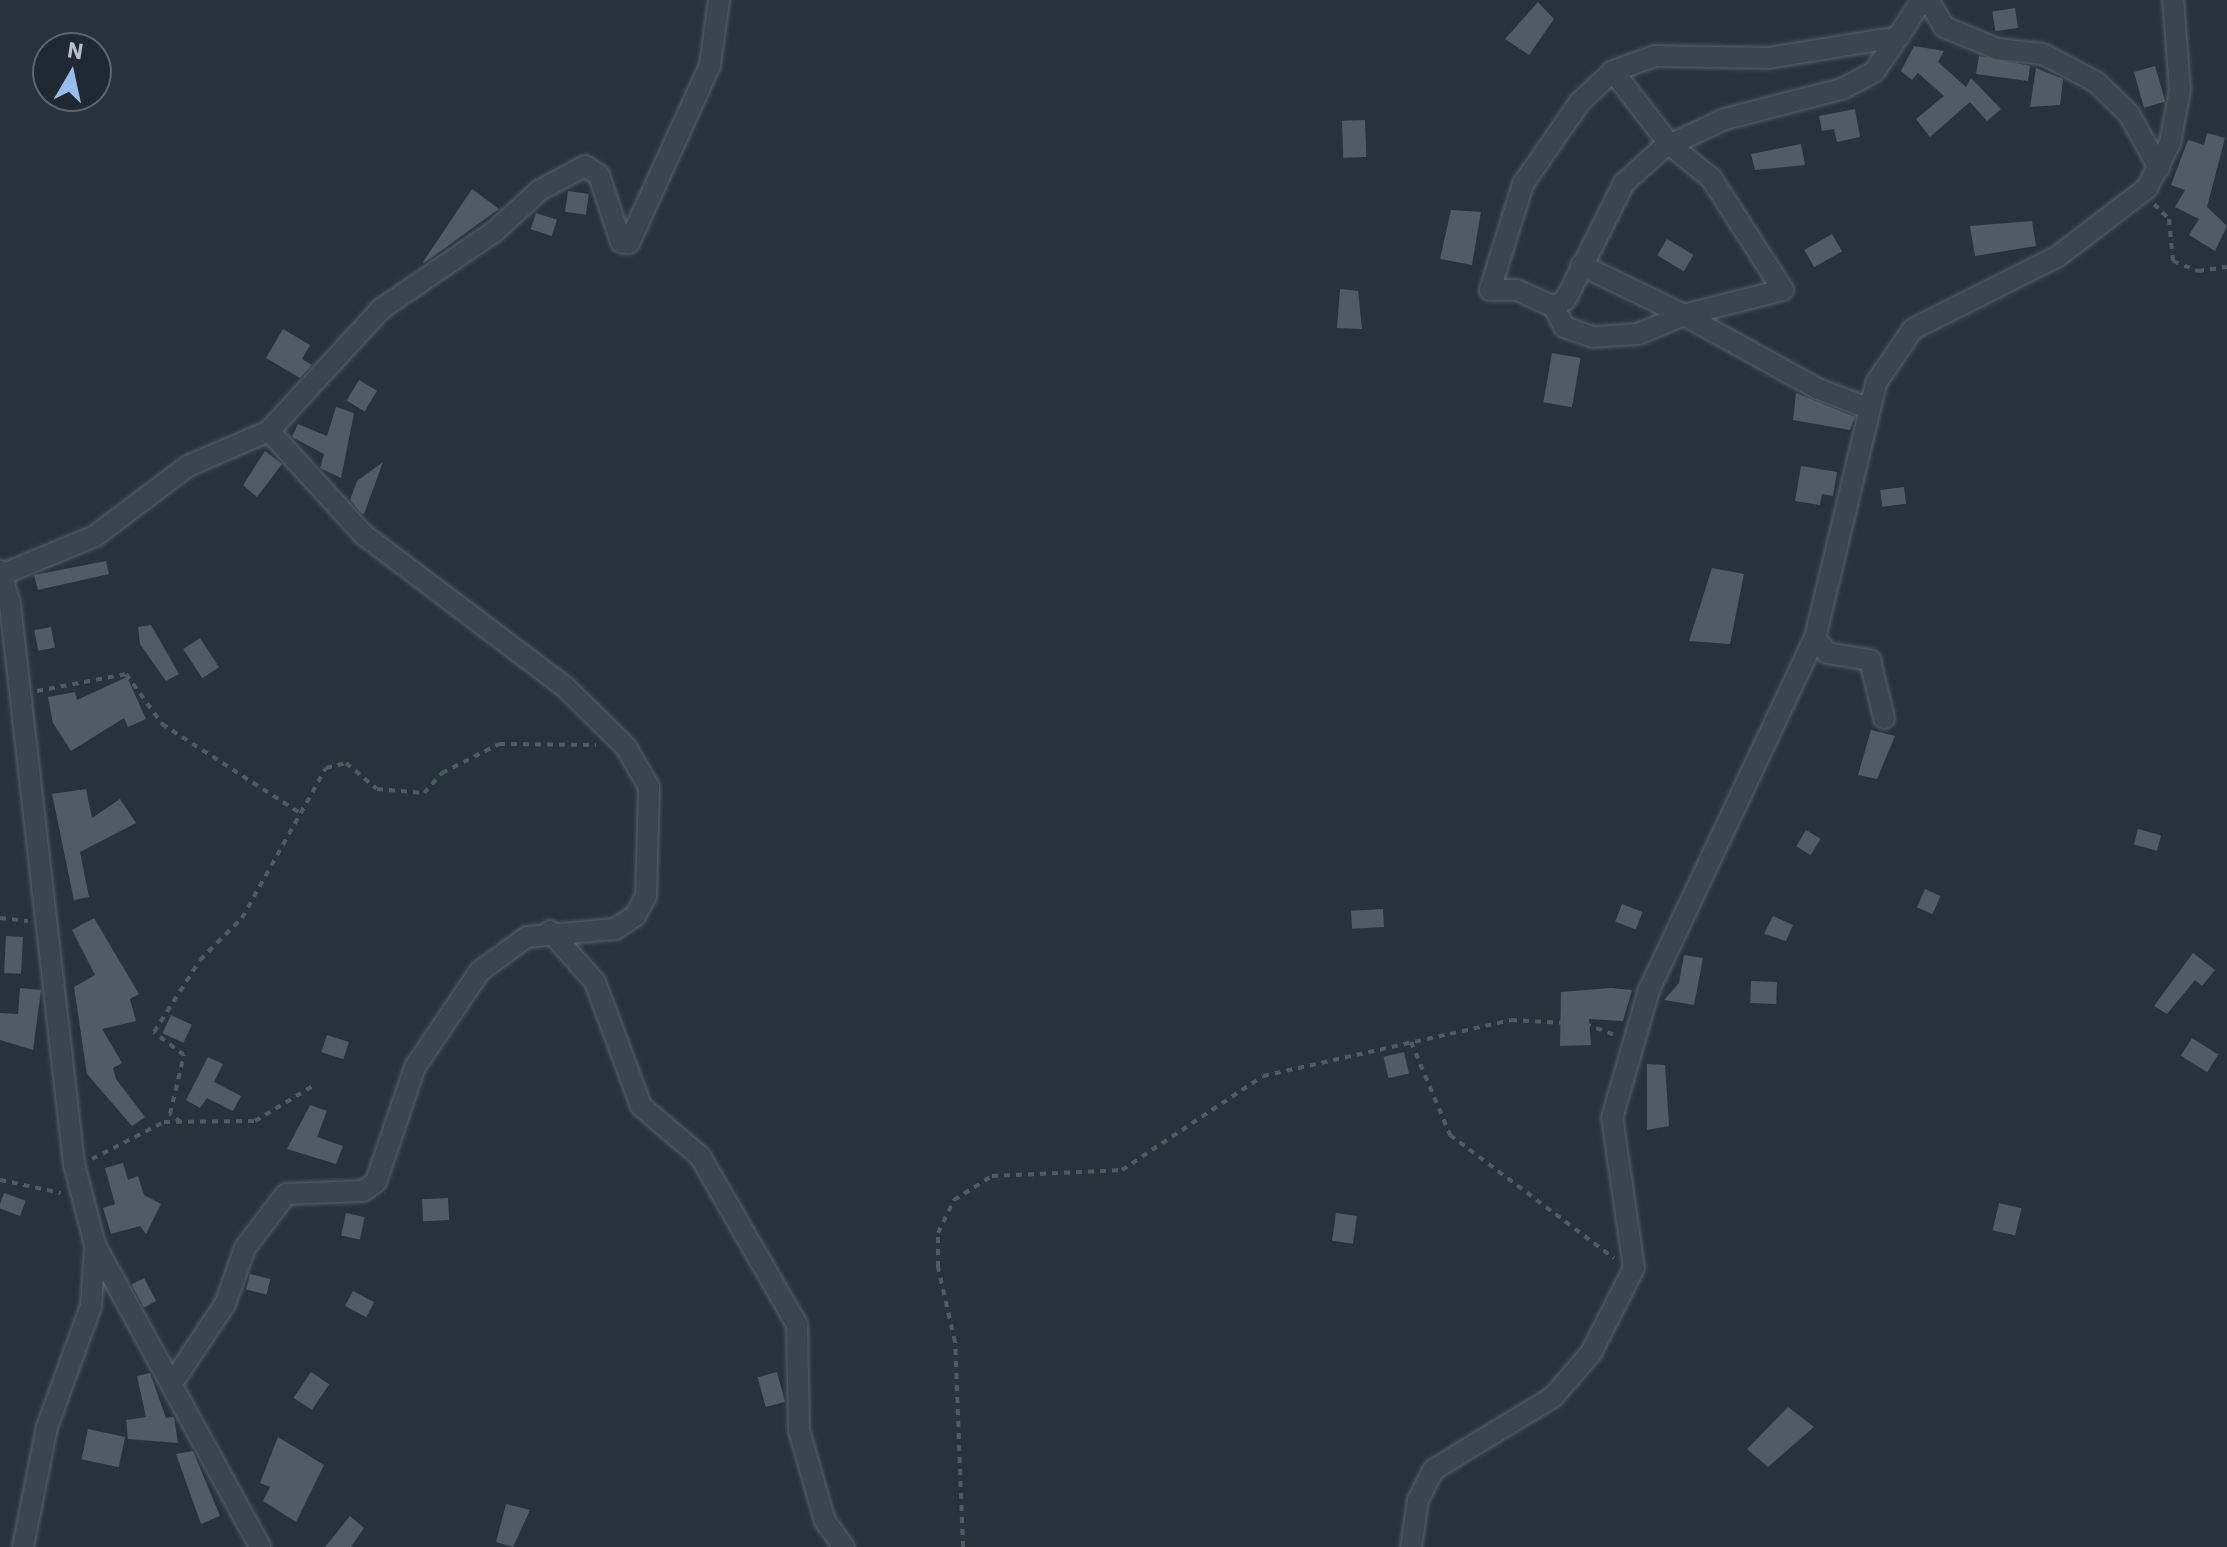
<!DOCTYPE html>
<style>
body{margin:0}
#map{position:relative;width:2227px;height:1547px;overflow:hidden;background:#28323d;font-family:"IBM Plex Sans",sans-serif}
div>[style]{position:absolute}
[style*='--x']{left:calc(var(--x)*1px);top:calc(var(--y)*1px);width:calc(var(--w)*1px);rotate:calc(var(--a)*1deg)}
.building>*{inset:0;background:#515b67;transform-origin:0 0}
.path>*{height:4px;margin-top:-2px;transform-origin:0;background:repeating-linear-gradient(90deg,#4c5d5f 0 6px,transparent 0 12px)}
.roads{filter:drop-shadow(0 0 2px #59626b) drop-shadow(0 0 2px #59626b)}
.street>*{height:20px;margin:-10px;padding:0 10px;transform-origin:10px;border-radius:10px;background:#3c444d}
span{translate:-50% -50%;white-space:nowrap;text-align:center;line-height:1.15;-webkit-text-stroke:6px #202932;paint-order:stroke}
.north{position:absolute;left:32px;top:32px;width:80px;height:80px;box-sizing:border-box;background:#202932;border:2px solid #5d656e;border-radius:50%;rotate:9deg;font-size:22px;font-weight:700;line-height:32px;text-align:center;color:#b8bfc8}
.north::after{content:'';display:block;margin:auto;width:28px;height:36px;background:#98bcec;clip-path:polygon(50% 0,100% 100%,50% 72%,0 100%)}
</style>
<div id="map">
<div class="building">
<i style="clip-path:polygon(1538px 2px,1554px 19px,1529px 55px,1505px 39px)"></i>
<i style="left:2015px;top:8px;width:20px;height:23px;rotate:81deg"></i>
<i style="clip-path:polygon(1914px 46px,1944px 51px,1938px 62px,1966px 87px,1971px 78px,2001px 109px,1987px 121px,1970px 102px,1930px 137px,1916px 119px,1944px 96px,1918px 73px,1912px 80px,1901px 71px)"></i>
<i style="clip-path:polygon(1979px 56px,2030px 66px,2028px 81px,1976px 74px)"></i>
<i style="left:2155px;top:66px;width:37px;height:22px;rotate:74deg"></i>
<i style="clip-path:polygon(2036px 68px,2063px 79px,2060px 105px,2030px 107px)"></i>
<i style="clip-path:polygon(1855px 109px,1860px 137px,1837px 142px,1834px 129px,1822px 131px,1819px 116px)"></i>
<i style="left:1365px;top:120px;width:37px;height:23px;rotate:88deg"></i>
<i style="clip-path:polygon(2207px 133px,2225px 138px,2207px 207px,2227px 226px,2215px 251px,2189px 235px,2199px 219px,2175px 207px,2185px 190px,2171px 185px,2188px 140px,2204px 145px)"></i>
<i style="clip-path:polygon(1801px 144px,1805px 165px,1755px 170px,1751px 154px)"></i>
<i style="clip-path:polygon(472px 189px,499px 209px,424px 263px,423px 262px)"></i>
<i style="left:568px;top:191px;width:21px;height:21px;rotate:8deg"></i>
<i style="clip-path:polygon(1451px 210px,1481px 212px,1472px 265px,1440px 259px)"></i>
<i style="left:536px;top:213px;width:22px;height:17px;rotate:18deg"></i>
<i style="clip-path:polygon(2032px 221px,2036px 246px,1975px 256px,1970px 226px)"></i>
<i style="left:1832px;top:234px;width:20px;height:32px;rotate:60deg"></i>
<i style="left:1667px;top:239px;width:31px;height:19px;rotate:31deg"></i>
<i style="clip-path:polygon(1340px 289px,1358px 291px,1362px 329px,1337px 328px)"></i>
<i style="clip-path:polygon(283px 329px,310px 345px,302px 359px,312px 365px,300px 378px,266px 358px)"></i>
<i style="left:1552px;top:353px;width:29px;height:50px;rotate:10deg"></i>
<i style="left:359px;top:380px;width:21px;height:24px;rotate:31deg"></i>
<i style="clip-path:polygon(1796px 393px,1855px 417px,1850px 430px,1793px 420px)"></i>
<i style="clip-path:polygon(336px 407px,354px 413px,341px 478px,320px 468px,324px 454px,292px 437px,298px 424px,327px 436px)"></i>
<i style="clip-path:polygon(265px 451px,282px 464px,257px 497px,243px 485px)"></i>
<i style="clip-path:polygon(383px 462px,364px 514px,361px 513px,350px 500px,357px 481px)"></i>
<i style="clip-path:polygon(1801px 466px,1837px 472px,1833px 496px,1822px 494px,1820px 505px,1795px 501px)"></i>
<i style="left:1904px;top:487px;width:17px;height:24px;rotate:83deg"></i>
<i style="clip-path:polygon(106px 561px,109px 574px,38px 590px,34px 575px)"></i>
<i style="clip-path:polygon(1712px 568px,1744px 574px,1730px 644px,1689px 641px)"></i>
<i style="clip-path:polygon(151px 625px,179px 674px,166px 681px,140px 644px,138px 627px)"></i>
<i style="left:51px;top:627px;width:21px;height:17px;rotate:79deg"></i>
<i style="left:200px;top:638px;width:35px;height:20px;rotate:57deg"></i>
<i style="clip-path:polygon(127px 677px,146px 719px,128px 727px,124px 718px,71px 751px,53px 723px,48px 697px,75px 692px,77px 700px)"></i>
<i style="clip-path:polygon(1871px 730px,1895px 736px,1877px 779px,1858px 775px)"></i>
<i style="clip-path:polygon(86px 789px,92px 818px,120px 799px,136px 823px,80px 852px,89px 897px,74px 900px,52px 794px)"></i>
<i style="left:2138px;top:829px;width:24px;height:16px;rotate:15deg"></i>
<i style="left:1806px;top:830px;width:17px;height:19px;rotate:31deg"></i>
<i style="left:1925px;top:889px;width:17px;height:20px;rotate:24deg"></i>
<i style="left:1622px;top:904px;width:22px;height:19px;rotate:21deg"></i>
<i style="left:1383px;top:909px;width:18px;height:32px;rotate:87deg"></i>
<i style="clip-path:polygon(1773px 916px,1793px 925px,1786px 941px,1764px 934px)"></i>
<i style="clip-path:polygon(94px 918px,139px 994px,130px 999px,136px 1021px,102px 1029px,122px 1063px,113px 1068px,116px 1079px,145px 1117px,132px 1126px,87px 1074px,74px 987px,95px 975px,72px 930px)"></i>
<i style="left:6px;top:936px;width:17px;height:37px;rotate:3deg"></i>
<i style="clip-path:polygon(2193px 953px,2215px 970px,2202px 986px,2195px 980px,2167px 1014px,2154px 1006px)"></i>
<i style="clip-path:polygon(1684px 955px,1703px 958px,1694px 1005px,1664px 1000px,1679px 983px)"></i>
<i style="left:1751px;top:981px;width:26px;height:22px;rotate:2deg"></i>
<i style="clip-path:polygon(20px 988px,41px 990px,33px 1050px,0 1040px,0 1013px,18px 1014px)"></i>
<i style="clip-path:polygon(1611px 988px,1632px 990px,1623px 1021px,1589px 1019px,1591px 1045px,1560px 1046px,1561px 992px)"></i>
<i style="left:171px;top:1015px;width:23px;height:20px;rotate:25deg"></i>
<i style="left:327px;top:1035px;width:23px;height:18px;rotate:18deg"></i>
<i style="left:2192px;top:1038px;width:31px;height:21px;rotate:32deg"></i>
<i style="left:1404px;top:1052px;width:22px;height:21px;rotate:77deg"></i>
<i style="clip-path:polygon(208px 1057px,223px 1064px,214px 1082px,241px 1096px,233px 1111px,207px 1098px,200px 1108px,186px 1100px)"></i>
<i style="clip-path:polygon(1647px 1064px,1665px 1065px,1669px 1126px,1647px 1130px)"></i>
<i style="clip-path:polygon(310px 1105px,327px 1111px,317px 1137px,343px 1146px,336px 1164px,287px 1149px)"></i>
<i style="clip-path:polygon(123px 1163px,128px 1180px,138px 1176px,144px 1195px,161px 1204px,146px 1234px,140px 1226px,111px 1234px,103px 1208px,115px 1204px,105px 1168px)"></i>
<i style="left:4px;top:1193px;width:23px;height:16px;rotate:20deg"></i>
<i style="left:448px;top:1198px;width:22px;height:26px;rotate:87deg"></i>
<i style="left:1999px;top:1203px;width:23px;height:28px;rotate:13deg"></i>
<i style="left:346px;top:1213px;width:19px;height:23px;rotate:12deg"></i>
<i style="left:1336px;top:1213px;width:21px;height:28px;rotate:8deg"></i>
<i style="left:250px;top:1274px;width:21px;height:16px;rotate:14deg"></i>
<i style="left:144px;top:1278px;width:26px;height:14px;rotate:62deg"></i>
<i style="left:353px;top:1291px;width:24px;height:17px;rotate:28deg"></i>
<i style="left:311px;top:1372px;width:22px;height:31px;rotate:34deg"></i>
<i style="left:777px;top:1372px;width:31px;height:20px;rotate:75deg"></i>
<i style="clip-path:polygon(150px 1373px,166px 1418px,174px 1417px,178px 1443px,128px 1439px,126px 1420px,146px 1417px,137px 1376px)"></i>
<i style="clip-path:polygon(1788px 1407px,1814px 1427px,1768px 1467px,1747px 1449px)"></i>
<i style="left:88px;top:1429px;width:38px;height:31px;rotate:12deg"></i>
<i style="clip-path:polygon(278px 1437px,324px 1465px,296px 1522px,263px 1501px,270px 1487px,260px 1483px)"></i>
<i style="clip-path:polygon(193px 1451px,220px 1516px,201px 1524px,176px 1454px)"></i>
<i style="clip-path:polygon(506px 1504px,530px 1510px,513px 1547px,496px 1542px)"></i>
<i style="clip-path:polygon(350px 1516px,364px 1528px,351px 1547px,325px 1547px)"></i>
</div>
<div class="path">
<i style="--x:2154;--y:204;--w:21;--a:45"></i>
<i style="--x:2169;--y:219;--w:42;--a:84.6"></i>
<i style="--x:2173;--y:261;--w:27;--a:22"></i>
<i style="--x:2198;--y:271;--w:29;--a:-8"></i>
<i style="--x:37;--y:691;--w:91;--a:-10.8"></i>
<i style="--x:126;--y:674;--w:62;--a:54.2"></i>
<i style="--x:162;--y:724;--w:164;--a:32.8"></i>
<i style="--x:0;--y:918;--w:28;--a:6"></i>
<i style="--x:1411;--y:1042;--w:101;--a:67.2"></i>
<i style="--x:1450;--y:1135;--w:205;--a:36.9"></i>
<i style="--x:181;--y:1122;--w:14;--a:-144"></i>
<i style="--x:170;--y:1114;--w:61;--a:-76.7"></i>
<i style="--x:184;--y:1055;--w:38;--a:-143"></i>
<i style="--x:154;--y:1032;--w:85;--a:-57.4"></i>
<i style="--x:200;--y:960;--w:59;--a:-45"></i>
<i style="--x:242;--y:918;--w:172;--a:-60.8"></i>
<i style="--x:326;--y:768;--w:21;--a:-14"></i>
<i style="--x:346;--y:763;--w:40;--a:40"></i>
<i style="--x:377;--y:789;--w:47;--a:4.9"></i>
<i style="--x:424;--y:793;--w:27;--a:-48"></i>
<i style="--x:442;--y:773;--w:64;--a:-27"></i>
<i style="--x:499;--y:744;--w:97;--a:0.6"></i>
<i style="--x:92;--y:1159;--w:81;--a:-27.2"></i>
<i style="--x:164;--y:1122;--w:91;--a:-0.6"></i>
<i style="--x:255;--y:1121;--w:71;--a:-31.2"></i>
<i style="--x:0;--y:1180;--w:62;--a:12"></i>
<i style="--x:963;--y:1547;--w:205;--a:-92.2"></i>
<i style="--x:955;--y:1342;--w:77;--a:-102.8"></i>
<i style="--x:938;--y:1267;--w:34;--a:-90"></i>
<i style="--x:938;--y:1233;--w:37;--a:-64"></i>
<i style="--x:954;--y:1200;--w:45;--a:-32.3"></i>
<i style="--x:992;--y:1176;--w:130;--a:-2.6"></i>
<i style="--x:1122;--y:1170;--w:169;--a:-33.7"></i>
<i style="--x:1263;--y:1076;--w:254;--a:-12.7"></i>
<i style="--x:1511;--y:1020;--w:74;--a:3.1"></i>
<i style="--x:1585;--y:1024;--w:33;--a:20"></i>
</div>
<div class="roads">
<div class="street">
<i style="--x:1928;--y:0;--w:31;--a:59"></i>
<i style="--x:1944;--y:27;--w:58;--a:22.2"></i>
<i style="--x:1998;--y:49;--w:45;--a:6.3"></i>
<i style="--x:2043;--y:54;--w:60;--a:27.8"></i>
<i style="--x:2096;--y:82;--w:46;--a:44.1"></i>
<i style="--x:2129;--y:114;--w:62;--a:60.9"></i>
<i style="--x:1898;--y:37;--w:132;--a:170.8"></i>
<i style="--x:1768;--y:58;--w:113;--a:-179"></i>
<i style="--x:1655;--y:56;--w:45;--a:160.3"></i>
<i style="--x:1613;--y:71;--w:45;--a:136.8"></i>
<i style="--x:1580;--y:102;--w:100;--a:124.8"></i>
<i style="--x:1523;--y:184;--w:111;--a:107.3"></i>
<i style="--x:1490;--y:290;--w:27;--a:0"></i>
<i style="--x:1517;--y:290;--w:41;--a:24.7"></i>
<i style="--x:1554;--y:307;--w:14;--a:-34"></i>
<i style="--x:1566;--y:299;--w:130;--a:-63.4"></i>
<i style="--x:1624;--y:183;--w:52;--a:-41.9"></i>
<i style="--x:1663;--y:148;--w:68;--a:-25.1"></i>
<i style="--x:1725;--y:119;--w:121;--a:-14.4"></i>
<i style="--x:1842;--y:89;--w:36;--a:-28"></i>
<i style="--x:1874;--y:72;--w:42;--a:-55.6"></i>
<i style="--x:1898;--y:37;--w:44;--a:-57"></i>
<i style="--x:1581;--y:265;--w:114;--a:25.9"></i>
<i style="--x:1684;--y:315;--w:102;--a:-14.2"></i>
<i style="--x:1783;--y:290;--w:133;--a:-122.7"></i>
<i style="--x:1711;--y:178;--w:53;--a:-141.2"></i>
<i style="--x:1670;--y:145;--w:93;--a:-127.6"></i>
<i style="--x:1554;--y:307;--w:22;--a:63"></i>
<i style="--x:1564;--y:327;--w:31;--a:19"></i>
<i style="--x:1593;--y:337;--w:45;--a:-3.8"></i>
<i style="--x:1638;--y:334;--w:50;--a:-22.4"></i>
<i style="--x:1684;--y:315;--w:153;--a:28.9"></i>
<i style="--x:1818;--y:389;--w:53;--a:20.8"></i>
<i style="--x:0;--y:571;--w:34;--a:73"></i>
<i style="--x:10;--y:604;--w:564;--a:83.48"></i>
<i style="--x:74;--y:1164;--w:84;--a:75.5"></i>
<i style="--x:95;--y:1245;--w:344;--a:61.3"></i>
<i style="--x:1;--y:575;--w:102;--a:-22.5"></i>
<i style="--x:95;--y:536;--w:116;--a:-37"></i>
<i style="--x:188;--y:466;--w:88;--a:-23.4"></i>
<i style="--x:269;--y:431;--w:166;--a:-47.4"></i>
<i style="--x:381;--y:309;--w:137;--a:-34.3"></i>
<i style="--x:494;--y:232;--w:62;--a:-42.4"></i>
<i style="--x:540;--y:190;--w:51;--a:-28.1"></i>
<i style="--x:585;--y:166;--w:17;--a:33"></i>
<i style="--x:599;--y:175;--w:71;--a:71.8"></i>
<i style="--x:621;--y:242;--w:8;--a:7"></i>
<i style="--x:629;--y:243;--w:196;--a:-65.5"></i>
<i style="--x:710;--y:65;--w:66;--a:-82.1"></i>
<i style="--x:1815;--y:638;--w:19;--a:51"></i>
<i style="--x:1827;--y:653;--w:44;--a:9.2"></i>
<i style="--x:1870;--y:660;--w:60;--a:76.4"></i>
<i style="--x:550;--y:931;--w:68;--a:48.6"></i>
<i style="--x:595;--y:982;--w:132;--a:69.6"></i>
<i style="--x:641;--y:1106;--w:77;--a:40.3"></i>
<i style="--x:700;--y:1156;--w:195;--a:60.1"></i>
<i style="--x:797;--y:1325;--w:105;--a:88.9"></i>
<i style="--x:799;--y:1430;--w:95;--a:74.1"></i>
<i style="--x:825;--y:1521;--w:32;--a:54"></i>
<i style="--x:173;--y:1382;--w:94;--a:-56.3"></i>
<i style="--x:225;--y:1304;--w:59;--a:-70.3"></i>
<i style="--x:245;--y:1248;--w:68;--a:-52.8"></i>
<i style="--x:286;--y:1194;--w:77;--a:-2.2"></i>
<i style="--x:363;--y:1191;--w:16;--a:-35"></i>
<i style="--x:376;--y:1182;--w:121;--a:-71.3"></i>
<i style="--x:415;--y:1067;--w:116;--a:-55.9"></i>
<i style="--x:480;--y:971;--w:58;--a:-35.9"></i>
<i style="--x:527;--y:937;--w:88;--a:-5.2"></i>
<i style="--x:615;--y:929;--w:24;--a:-33"></i>
<i style="--x:635;--y:916;--w:23;--a:-61"></i>
<i style="--x:646;--y:896;--w:109;--a:-88.4"></i>
<i style="--x:649;--y:787;--w:46;--a:-119.9"></i>
<i style="--x:626;--y:747;--w:86;--a:-135.5"></i>
<i style="--x:565;--y:687;--w:252;--a:-142.9"></i>
<i style="--x:364;--y:535;--w:141;--a:-132.4"></i>
<i style="--x:23;--y:1547;--w:122;--a:-78.7"></i>
<i style="--x:47;--y:1427;--w:129;--a:-70"></i>
<i style="--x:91;--y:1306;--w:57;--a:-86"></i>
<i style="--x:1411;--y:1547;--w:48;--a:-81.5"></i>
<i style="--x:1418;--y:1500;--w:34;--a:-63"></i>
<i style="--x:1433;--y:1470;--w:140;--a:-31.3"></i>
<i style="--x:1553;--y:1397;--w:58;--a:-49.2"></i>
<i style="--x:1591;--y:1353;--w:95;--a:-63.2"></i>
<i style="--x:1634;--y:1268;--w:152;--a:-98.3"></i>
<i style="--x:1612;--y:1118;--w:133;--a:-73.9"></i>
<i style="--x:1649;--y:990;--w:389;--a:-64.8"></i>
<i style="--x:1815;--y:638;--w:262;--a:-76.5"></i>
<i style="--x:1876;--y:383;--w:65;--a:-55.6"></i>
<i style="--x:1913;--y:329;--w:161;--a:-26.6"></i>
<i style="--x:2057;--y:257;--w:113;--a:-37.5"></i>
<i style="--x:2147;--y:188;--w:51;--a:-62.9"></i>
<i style="--x:2170;--y:143;--w:54;--a:-79.3"></i>
<i style="--x:2180;--y:90;--w:90;--a:-94.4"></i>
</div>
</div>
<div class="north">N</div>
</div>
